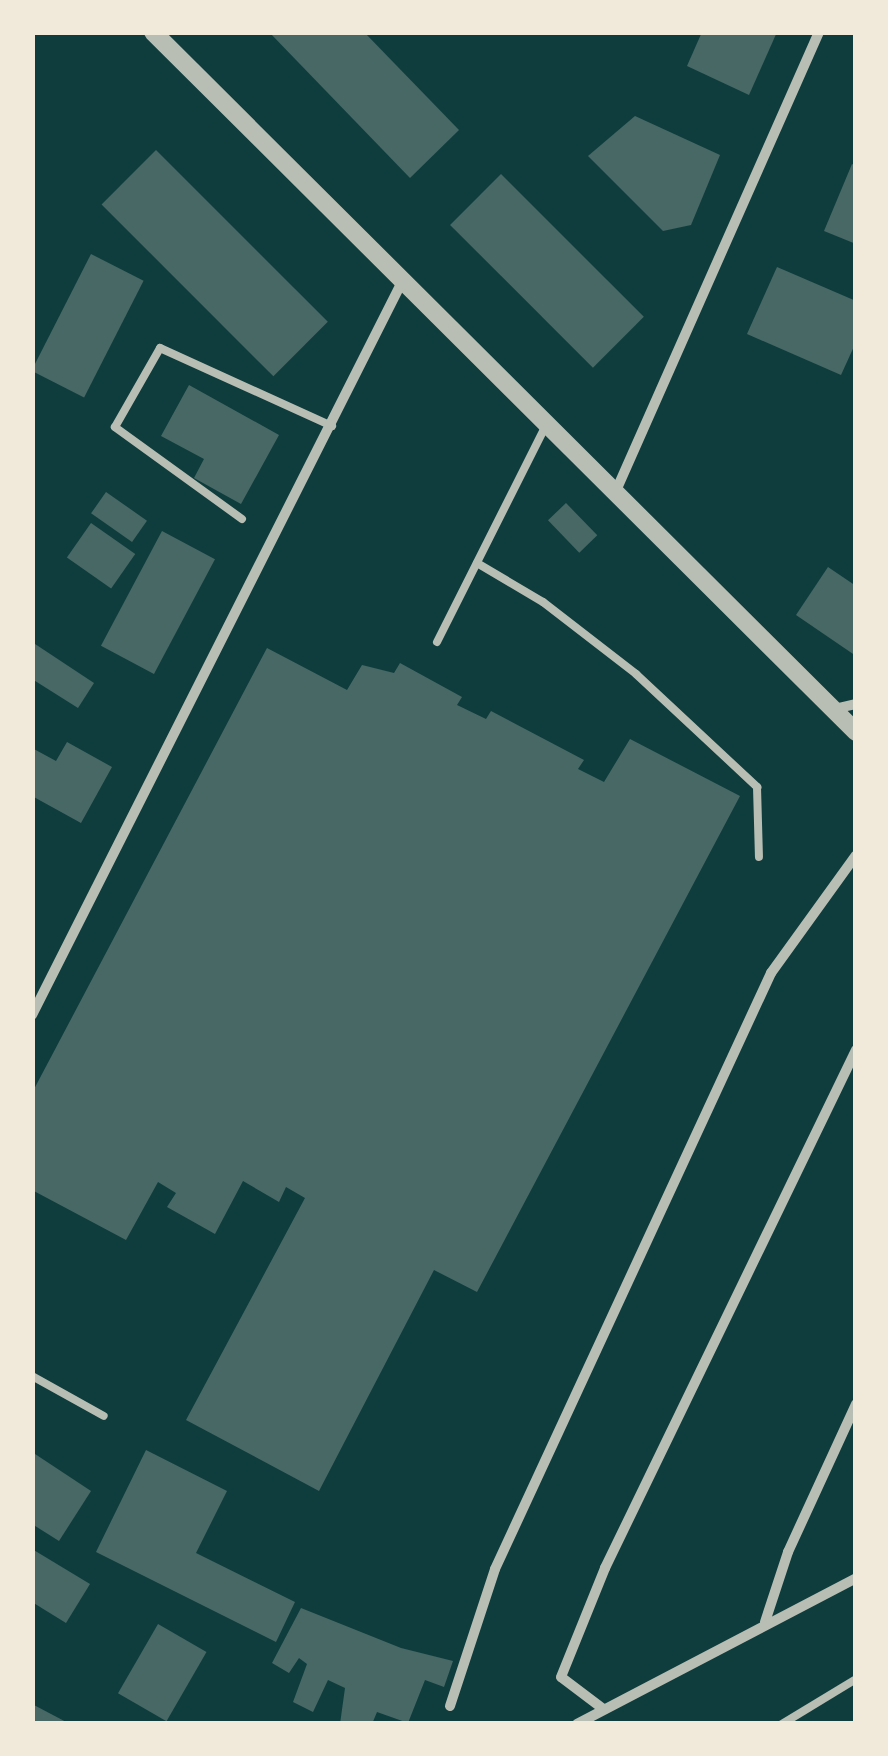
<!DOCTYPE html>
<style>
body{margin:0}
#map{position:relative;width:888px;height:1756px;overflow:hidden;background:#0f3d3e;font-family:"Exo 2",sans-serif}
div>[style]{position:absolute}
[style*='--x']{left:calc(var(--x)*1px);top:calc(var(--y)*1px);width:calc(var(--w)*1px);rotate:calc(var(--a)*1deg)}
.building>*{inset:0;background:#486865;transform-origin:0 0}
.service>*{height:8px;margin:-4px;padding:0 4px;transform-origin:4px;border-radius:4px;background:#b8beb3}
.minor>*{height:10px;margin:-5px;padding:0 5px;transform-origin:5px;border-radius:5px;background:#b8beb3}
.tertiary>*{height:18px;margin:-9px;padding:0 9px;transform-origin:9px;border-radius:9px;background:#b8beb3}
span{translate:-50% -50%;white-space:nowrap;text-align:center;line-height:1.15;-webkit-text-stroke:10px #f1e9da;paint-order:stroke}
.frame{position:absolute;inset:0;border:35px solid #f1e9da;pointer-events:none}
</style>
<div id="map">
<div class="building">
<i style="clip-path:polygon(269px 32px,364px 32px,459px 130px,410px 178px)"></i>
<i style="clip-path:polygon(702px 32px,777px 32px,749px 95px,687px 66px)"></i>
<i style="clip-path:polygon(635px 116px,720px 155px,691px 225px,663px 231px,588px 156px)"></i>
<i style="left:156px;top:150px;width:243px;height:77px;rotate:45deg"></i>
<i style="clip-path:polygon(852px 164px,856px 166px,856px 244px,824px 231px)"></i>
<i style="left:501px;top:174px;width:202px;height:72px;rotate:45deg"></i>
<i style="left:91px;top:254px;width:59px;height:131px;rotate:27deg"></i>
<i style="clip-path:polygon(777px 267px,856px 301px,856px 342px,841px 375px,747px 334px)"></i>
<i style="clip-path:polygon(189px 385px,279px 435px,241px 504px,194px 478px,204px 459px,161px 436px)"></i>
<i style="left:106px;top:492px;width:50px;height:26px;rotate:35deg"></i>
<i style="left:566px;top:503px;width:45px;height:25px;rotate:46deg"></i>
<i style="left:91px;top:523px;width:54px;height:42px;rotate:35deg"></i>
<i style="left:162px;top:531px;width:60px;height:130px;rotate:28deg"></i>
<i style="clip-path:polygon(828px 567px,856px 586px,856px 656px,796px 615px)"></i>
<i style="clip-path:polygon(32px 642px,94px 683px,78px 708px,32px 679px)"></i>
<i style="clip-path:polygon(267px 648px,347px 690px,362px 665px,394px 673px,400px 663px,462px 697px,457px 705px,486px 719px,491px 711px,584px 760px,578px 769px,604px 782px,630px 739px,740px 796px,477px 1292px,434px 1270px,319px 1491px,186px 1420px,305px 1198px,286px 1187px,279px 1202px,243px 1181px,215px 1234px,167px 1207px,176px 1193px,158px 1182px,126px 1240px,32px 1190px,32px 1093px)"></i>
<i style="clip-path:polygon(67px 742px,112px 767px,81px 823px,32px 796px,32px 748px,56px 761px)"></i>
<i style="clip-path:polygon(146px 1450px,227px 1491px,196px 1553px,295px 1602px,276px 1642px,96px 1552px)"></i>
<i style="clip-path:polygon(32px 1452px,91px 1491px,59px 1541px,32px 1524px)"></i>
<i style="clip-path:polygon(32px 1549px,90px 1584px,66px 1623px,32px 1602px)"></i>
<i style="clip-path:polygon(301px 1608px,401px 1648px,453px 1661px,444px 1687px,425px 1680px,408px 1723px,377px 1712px,372px 1724px,340px 1724px,345px 1688px,328px 1680px,313px 1712px,293px 1702px,307px 1664px,299px 1658px,289px 1673px,272px 1663px)"></i>
<i style="left:158px;top:1624px;width:56px;height:80px;rotate:30deg"></i>
<i style="clip-path:polygon(32px 1704px,70px 1724px,32px 1724px)"></i>
</div>
<div class="service">
<i style="--x:242;--y:519;--w:157;--a:-144.1"></i>
<i style="--x:115;--y:427;--w:91;--a:-60.3"></i>
<i style="--x:160;--y:348;--w:189;--a:24.4"></i>
<i style="--x:477;--y:563;--w:77;--a:30.6"></i>
<i style="--x:543;--y:602;--w:118;--a:37.7"></i>
<i style="--x:636;--y:674;--w:166;--a:43"></i>
<i style="--x:757;--y:787;--w:70;--a:88.4"></i>
<i style="--x:437;--y:642;--w:243;--a:-63.3"></i>
<i style="--x:32;--y:1376;--w:82;--a:29.1"></i>
<i style="--x:782;--y:1724;--w:87;--a:-31.3"></i>
</div>
<div class="minor">
<i style="--x:615;--y:493;--w:504;--a:-66.13"></i>
<i style="--x:834;--y:709;--w:23;--a:-13"></i>
<i style="--x:32;--y:1015;--w:823;--a:-63.22"></i>
<i style="--x:765;--y:1622;--w:74;--a:-71.8"></i>
<i style="--x:788;--y:1552;--w:163;--a:-65.3"></i>
<i style="--x:450;--y:1706;--w:144;--a:-71.8"></i>
<i style="--x:495;--y:1569;--w:657;--a:-65.15"></i>
<i style="--x:771;--y:973;--w:145;--a:-54.2"></i>
<i style="--x:602;--y:1708;--w:51;--a:-142.9"></i>
<i style="--x:561;--y:1677;--w:118;--a:-68"></i>
<i style="--x:605;--y:1568;--w:576;--a:-64.15"></i>
<i style="--x:577;--y:1724;--w:315;--a:-27.6"></i>
</div>
<div class="tertiary">
<i style="--x:153;--y:32;--w:992;--a:44.88"></i>
</div>
<div class="frame"></div>
</div>
